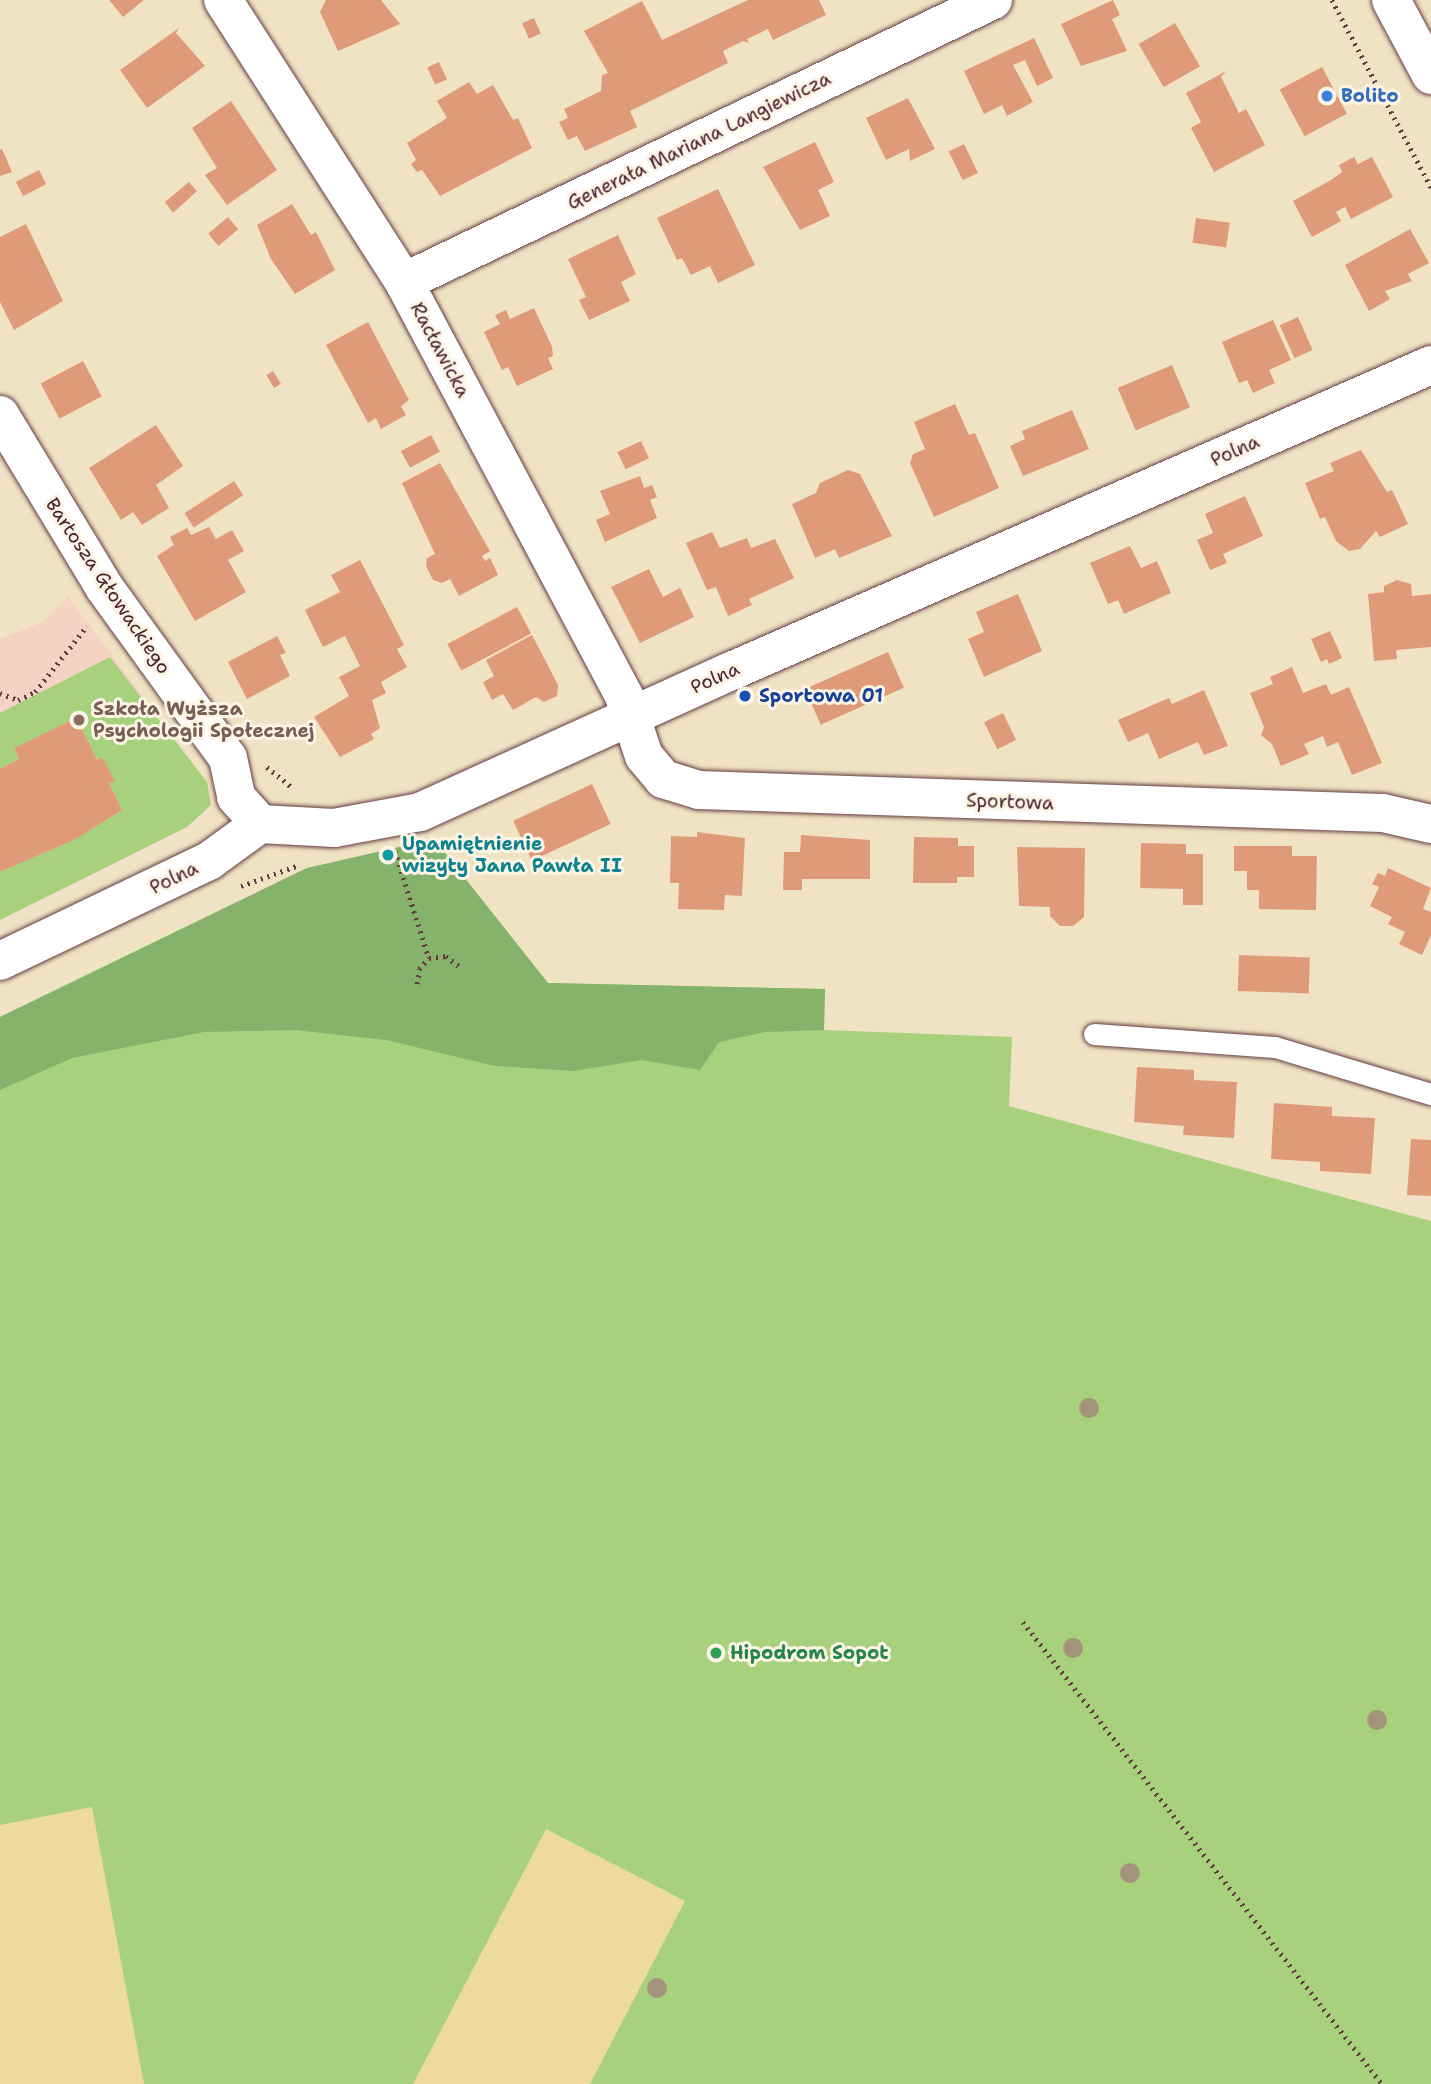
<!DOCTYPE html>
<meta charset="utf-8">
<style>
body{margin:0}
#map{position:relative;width:1431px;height:2084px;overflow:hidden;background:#f0e3c4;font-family:"Shantell Sans",sans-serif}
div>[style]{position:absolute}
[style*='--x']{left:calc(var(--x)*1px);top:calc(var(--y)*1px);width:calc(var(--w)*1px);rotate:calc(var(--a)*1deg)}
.built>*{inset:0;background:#f5d2c2}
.green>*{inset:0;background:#a7d17c}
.forest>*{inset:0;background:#85b36c}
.sand>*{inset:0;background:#eeda9e}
.building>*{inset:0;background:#df9b79;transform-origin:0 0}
.path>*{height:4.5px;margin-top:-2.25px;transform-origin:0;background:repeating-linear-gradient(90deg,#633c42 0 2px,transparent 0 7px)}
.roads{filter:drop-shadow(0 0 2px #633c42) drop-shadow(0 0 2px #633c42)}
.service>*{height:21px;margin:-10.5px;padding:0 10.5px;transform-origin:10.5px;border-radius:10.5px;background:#fff}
.minor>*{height:38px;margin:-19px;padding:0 19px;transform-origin:19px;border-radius:19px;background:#fff}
.tertiary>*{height:38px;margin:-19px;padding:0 19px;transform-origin:19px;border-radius:19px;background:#fff}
.trees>*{width:20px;height:20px;margin:-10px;border-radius:50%;background:#a4947d}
.dots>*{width:19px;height:19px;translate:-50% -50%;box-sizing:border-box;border:4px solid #fcf5e5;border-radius:50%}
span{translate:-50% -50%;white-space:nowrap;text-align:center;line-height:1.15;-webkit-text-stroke:6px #fcf5e5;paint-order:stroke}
.shop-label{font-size:19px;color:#366cbe;font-weight:700}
.left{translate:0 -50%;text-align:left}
.street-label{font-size:19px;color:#4a1f2b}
.transit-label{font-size:19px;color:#164399;font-weight:700}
.education-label{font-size:19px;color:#785e54;font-weight:700}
.culture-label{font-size:19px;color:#0d838f;font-weight:700}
.leisure-label{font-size:19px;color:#27864d;font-weight:700}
</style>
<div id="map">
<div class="built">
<i style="clip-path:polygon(68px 597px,207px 782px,211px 805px,187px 827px,0 920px,0 639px,43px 622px)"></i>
</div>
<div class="green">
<i style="clip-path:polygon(110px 657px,207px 782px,211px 805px,187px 827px,0 920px,0 872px,76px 839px,122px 810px,109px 783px,114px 781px,102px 757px,97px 760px,76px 718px,14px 748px,19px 759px,0 769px,0 713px)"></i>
<i style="clip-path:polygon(307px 868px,513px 940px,548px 983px,825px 989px,824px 1030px,1012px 1037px,1009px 1106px,1431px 1221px,1431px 2084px,0 2084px,0 1017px)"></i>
</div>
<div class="forest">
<i style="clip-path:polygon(434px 839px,548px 983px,825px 989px,824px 1030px,765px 1032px,719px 1042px,700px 1070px,641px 1060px,574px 1071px,495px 1066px,386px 1040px,295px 1030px,204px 1032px,72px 1058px,0 1090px,0 1017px,307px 868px)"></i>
</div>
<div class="sand">
<i style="clip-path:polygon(92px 1807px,144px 2084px,0 2084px,0 1825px)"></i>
<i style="clip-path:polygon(546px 1829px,685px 1901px,590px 2084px,413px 2084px)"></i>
</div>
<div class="building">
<i style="clip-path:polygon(109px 0,144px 0,123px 17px)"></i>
<i style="clip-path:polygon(326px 0,381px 0,400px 24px,338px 51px,320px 12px)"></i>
<i style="clip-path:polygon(748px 0,819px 0,826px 15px,773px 40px,768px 29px,747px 39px,749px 43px,743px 41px,723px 51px,728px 63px,630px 111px,637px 127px,585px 151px,577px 136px,568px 140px,559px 122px,568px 118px,564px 109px,601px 91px,602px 75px,608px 73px,584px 31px,642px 1px,662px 40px)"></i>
<i style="clip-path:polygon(1113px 0,1120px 15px,1112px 19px,1127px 51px,1081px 66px,1061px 24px)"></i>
<i style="left:534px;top:18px;width:17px;height:13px;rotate:66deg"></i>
<i style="left:1175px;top:23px;width:50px;height:42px;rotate:60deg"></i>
<i style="clip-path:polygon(179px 28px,176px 33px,205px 66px,147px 108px,120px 70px)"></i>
<i style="clip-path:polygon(1034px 38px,1053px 78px,1037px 86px,1025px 60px,1013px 65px,1033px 102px,1007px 116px,1002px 105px,984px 114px,964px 71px)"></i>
<i style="left:439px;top:62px;width:19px;height:13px;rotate:65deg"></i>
<i style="left:1322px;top:67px;width:53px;height:48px;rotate:62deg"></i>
<i style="clip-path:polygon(1226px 71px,1221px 77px,1239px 113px,1246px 109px,1265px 145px,1214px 172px,1191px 128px,1201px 122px,1186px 93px)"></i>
<i style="clip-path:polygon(469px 82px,477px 94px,493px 85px,513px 120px,518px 118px,532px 148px,440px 196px,422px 170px,417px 172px,411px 164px,416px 160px,407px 143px,447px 118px,437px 101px)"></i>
<i style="clip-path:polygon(908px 98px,935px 149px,910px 161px,909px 149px,886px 160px,866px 118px)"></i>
<i style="clip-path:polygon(231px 101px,277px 170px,227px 205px,205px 175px,217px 168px,192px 128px)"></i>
<i style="clip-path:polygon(815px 142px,834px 182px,818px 190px,830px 216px,800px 230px,763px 167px)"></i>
<i style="left:964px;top:144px;width:32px;height:17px;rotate:64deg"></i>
<i style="clip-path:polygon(2px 149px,12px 172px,0 176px,0 150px)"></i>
<i style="clip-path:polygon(1354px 157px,1358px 164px,1372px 157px,1393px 197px,1351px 219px,1345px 207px,1336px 212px,1341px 221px,1312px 237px,1293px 201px,1331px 180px,1342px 172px,1339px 165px)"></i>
<i style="left:39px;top:170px;width:16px;height:26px;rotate:63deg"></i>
<i style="clip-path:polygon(189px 182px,197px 191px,173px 213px,165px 202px)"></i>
<i style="clip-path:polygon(718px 189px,755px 265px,718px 283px,710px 266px,691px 275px,682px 258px,677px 260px,657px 218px)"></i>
<i style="clip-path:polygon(292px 204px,311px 235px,316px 232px,335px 270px,295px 294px,271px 259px,257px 225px)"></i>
<i style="left:228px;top:217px;width:16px;height:26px;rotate:50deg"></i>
<i style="left:1196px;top:218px;width:34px;height:25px;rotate:8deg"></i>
<i style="clip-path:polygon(26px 224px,63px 301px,14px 330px,0 302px,0 237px)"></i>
<i style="clip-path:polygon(1410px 229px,1429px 263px,1408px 274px,1412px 281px,1385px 291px,1390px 299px,1369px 311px,1345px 265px)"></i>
<i style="clip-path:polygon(618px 235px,636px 274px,621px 282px,630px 301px,589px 320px,579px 300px,586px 297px,568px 259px)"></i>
<i style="clip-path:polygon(534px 308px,552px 347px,553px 356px,548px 358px,553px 369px,517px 386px,508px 367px,502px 370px,484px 332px,500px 324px,495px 315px,506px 310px,510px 319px)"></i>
<i style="left:1298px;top:317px;width:36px;height:20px;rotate:66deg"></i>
<i style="clip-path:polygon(1273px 320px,1291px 360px,1269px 370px,1275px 383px,1253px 393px,1247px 380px,1239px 383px,1222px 342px)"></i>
<i style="clip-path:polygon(368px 322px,409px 400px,401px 406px,406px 415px,381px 429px,376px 418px,368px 423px,326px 345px)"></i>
<i style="left:83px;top:361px;width:40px;height:48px;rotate:62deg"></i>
<i style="left:1172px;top:365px;width:46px;height:59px;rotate:67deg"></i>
<i style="left:273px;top:371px;width:15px;height:8px;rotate:58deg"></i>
<i style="clip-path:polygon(955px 404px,969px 435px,975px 433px,999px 488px,934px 517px,910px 463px,913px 454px,925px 449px,914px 422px)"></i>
<i style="clip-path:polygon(1072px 410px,1089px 449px,1023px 476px,1010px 446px,1025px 439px,1022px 431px)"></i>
<i style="clip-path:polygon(156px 425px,183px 466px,156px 485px,169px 508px,142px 525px,133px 512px,121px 520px,89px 468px)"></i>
<i style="left:431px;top:435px;width:19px;height:34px;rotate:62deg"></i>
<i style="left:641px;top:441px;width:19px;height:26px;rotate:65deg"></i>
<i style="clip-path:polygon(1361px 450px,1387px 492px,1392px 490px,1408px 524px,1380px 537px,1376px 531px,1360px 549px,1349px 551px,1336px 541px,1325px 517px,1320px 519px,1305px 483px,1334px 471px,1330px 463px)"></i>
<i style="clip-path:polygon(440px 463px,490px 551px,482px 556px,485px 561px,490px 558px,498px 575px,459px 596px,450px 579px,442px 583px,433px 580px,426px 566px,427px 558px,435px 554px,402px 483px)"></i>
<i style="clip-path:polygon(848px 470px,860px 474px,892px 536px,839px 558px,835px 549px,815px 558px,792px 504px,816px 493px,820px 483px)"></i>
<i style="clip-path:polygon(640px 476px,644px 488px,652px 485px,657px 497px,650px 500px,657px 518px,605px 542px,596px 520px,610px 514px,600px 491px)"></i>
<i style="left:234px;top:481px;width:17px;height:59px;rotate:57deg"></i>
<i style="clip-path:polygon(1245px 496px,1263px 536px,1223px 554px,1227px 563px,1210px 570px,1197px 540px,1213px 533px,1205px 514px)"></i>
<i style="clip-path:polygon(209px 527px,216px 539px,232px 530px,244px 551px,228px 560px,246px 592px,195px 621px,157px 556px,174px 545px,170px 537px,187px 528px,191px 535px)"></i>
<i style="clip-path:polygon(712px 532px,720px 548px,747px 538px,751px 548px,775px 539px,794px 578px,749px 599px,752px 605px,728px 616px,716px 587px,707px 590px,686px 543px)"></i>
<i style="clip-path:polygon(1130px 546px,1141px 568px,1157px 561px,1171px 593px,1124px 614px,1118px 600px,1108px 604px,1090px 563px)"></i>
<i style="clip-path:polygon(360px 560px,404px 645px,397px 649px,407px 667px,381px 682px,386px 693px,372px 700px,380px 728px,371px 734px,374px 739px,340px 757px,314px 717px,349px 696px,339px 677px,360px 666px,345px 636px,323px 647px,305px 610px,340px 592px,331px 575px)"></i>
<i style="clip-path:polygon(649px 569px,663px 597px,680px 588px,694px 617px,640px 643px,611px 587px)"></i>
<i style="clip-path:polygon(1397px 580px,1411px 584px,1412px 596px,1431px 594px,1431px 647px,1396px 650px,1397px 659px,1374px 661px,1368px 594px,1384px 592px,1384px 586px)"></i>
<i style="clip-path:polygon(1018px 594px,1042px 651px,984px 677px,968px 639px,984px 632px,976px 612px)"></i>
<i style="left:517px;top:607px;width:30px;height:79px;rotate:62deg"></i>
<i style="clip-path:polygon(1330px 631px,1342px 658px,1329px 664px,1327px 659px,1321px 662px,1311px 639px)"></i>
<i style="clip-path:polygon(532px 635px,558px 685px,557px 696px,544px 702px,536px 697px,513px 710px,503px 694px,492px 700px,483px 682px,494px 676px,486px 660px)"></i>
<i style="clip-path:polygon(277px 636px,286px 653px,280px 655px,290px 676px,247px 699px,228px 662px)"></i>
<i style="left:888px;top:652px;width:39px;height:91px;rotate:66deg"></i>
<i style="clip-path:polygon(1292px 667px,1303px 693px,1326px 684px,1331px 695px,1349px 687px,1382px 763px,1352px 775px,1338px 742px,1327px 747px,1323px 736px,1304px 744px,1309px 754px,1281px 766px,1272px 744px,1261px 735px,1264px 727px,1250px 693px,1273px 684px,1270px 677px)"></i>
<i style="clip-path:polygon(1204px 690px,1228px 746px,1204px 755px,1198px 742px,1159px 759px,1148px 733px,1128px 742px,1118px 720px,1169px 698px,1172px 704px)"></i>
<i style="left:1003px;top:713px;width:30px;height:21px;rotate:64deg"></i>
<i style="clip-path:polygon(76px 718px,97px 760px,102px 757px,115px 781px,109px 783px,122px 810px,76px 839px,0 872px,0 769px,19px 759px,14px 748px)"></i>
<i style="left:592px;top:784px;width:44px;height:87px;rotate:65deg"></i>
<i style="clip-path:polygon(697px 832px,745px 838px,742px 896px,725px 895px,724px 910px,678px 909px,679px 883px,670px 883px,671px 836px,697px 837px)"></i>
<i style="clip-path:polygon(801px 835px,870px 840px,870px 879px,802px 879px,802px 890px,783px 890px,784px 852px,800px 852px)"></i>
<i style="clip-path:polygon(914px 837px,958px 838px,958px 846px,974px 846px,974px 877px,957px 877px,957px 883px,913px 883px)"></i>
<i style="clip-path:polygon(1141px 843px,1186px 844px,1186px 854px,1203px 854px,1203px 905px,1183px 905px,1183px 889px,1140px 888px)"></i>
<i style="clip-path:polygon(1234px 846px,1292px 846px,1292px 856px,1317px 856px,1316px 910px,1259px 909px,1259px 890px,1247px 890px,1247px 871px,1234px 871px)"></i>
<i style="clip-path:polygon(1017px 847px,1085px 848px,1084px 917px,1073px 926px,1060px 926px,1050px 916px,1050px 907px,1019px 906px)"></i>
<i style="clip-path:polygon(1388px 868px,1431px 888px,1423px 909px,1431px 912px,1431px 935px,1422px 955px,1399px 944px,1405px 932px,1388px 924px,1392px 917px,1370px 906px,1379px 887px,1372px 884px,1378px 873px,1385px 876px)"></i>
<i style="left:1239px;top:955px;width:71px;height:36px;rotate:2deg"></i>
<i style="clip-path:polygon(1137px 1067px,1194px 1070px,1194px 1080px,1237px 1082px,1234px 1138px,1183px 1135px,1184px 1126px,1134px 1122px)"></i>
<i style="clip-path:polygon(1274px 1103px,1332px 1107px,1332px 1116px,1375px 1118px,1371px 1174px,1320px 1171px,1320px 1162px,1271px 1159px)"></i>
<i style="clip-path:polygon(1411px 1139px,1431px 1140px,1431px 1196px,1407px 1195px)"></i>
</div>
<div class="path">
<i style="--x:1332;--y:0;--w:212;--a:62.1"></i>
<i style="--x:0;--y:693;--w:19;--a:21"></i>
<i style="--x:18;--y:700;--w:19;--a:-25"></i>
<i style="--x:35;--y:692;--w:84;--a:-51.8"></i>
<i style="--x:267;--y:767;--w:33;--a:39"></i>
<i style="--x:395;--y:851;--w:112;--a:72.4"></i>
<i style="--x:241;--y:886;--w:62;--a:-19.9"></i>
<i style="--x:417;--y:984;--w:15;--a:-82"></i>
<i style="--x:419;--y:969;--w:15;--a:-48"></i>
<i style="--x:429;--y:958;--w:17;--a:-7"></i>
<i style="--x:446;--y:956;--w:16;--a:38"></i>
<i style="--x:1023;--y:1622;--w:585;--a:52.15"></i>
</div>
<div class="roads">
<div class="service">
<i style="--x:1094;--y:1034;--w:181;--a:4.1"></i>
<i style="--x:1275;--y:1047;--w:163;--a:16.8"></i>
</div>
<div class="minor">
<i style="--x:223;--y:0;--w:335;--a:57.3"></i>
<i style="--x:404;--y:282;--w:469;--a:62"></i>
<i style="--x:624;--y:696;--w:63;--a:71.6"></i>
<i style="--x:644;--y:756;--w:30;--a:50"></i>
<i style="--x:663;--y:779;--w:38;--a:17"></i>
<i style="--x:699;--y:790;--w:684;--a:1.93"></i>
<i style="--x:1383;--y:813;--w:49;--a:12.9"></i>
<i style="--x:404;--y:282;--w:653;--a:-25.58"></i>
<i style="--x:0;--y:415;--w:201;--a:58.8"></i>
<i style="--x:104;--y:587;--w:211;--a:54.1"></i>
<i style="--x:228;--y:758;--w:40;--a:78"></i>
<i style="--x:236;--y:797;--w:36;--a:48"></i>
<i style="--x:0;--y:961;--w:232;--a:-25.6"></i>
<i style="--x:209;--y:861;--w:63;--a:-36"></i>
<i style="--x:260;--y:824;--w:74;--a:3.1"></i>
<i style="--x:334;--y:828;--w:87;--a:-10.5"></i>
<i style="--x:420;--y:812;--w:339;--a:-24.4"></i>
<i style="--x:729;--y:672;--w:766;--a:-23.62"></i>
</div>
<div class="tertiary">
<i style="--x:1391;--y:0;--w:85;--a:61.9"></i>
</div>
</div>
<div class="trees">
<i style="left:1089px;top:1408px"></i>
<i style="left:1073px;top:1648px"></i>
<i style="left:1377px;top:1720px"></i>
<i style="left:1130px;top:1873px"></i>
<i style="left:657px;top:1988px"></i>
</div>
<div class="dots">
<i style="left:1327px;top:96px;background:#3f7fe0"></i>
<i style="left:745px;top:696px;background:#1a4fb4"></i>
<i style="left:79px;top:720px;background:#8d6e63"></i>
<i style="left:388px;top:855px;background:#0f9aa8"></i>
<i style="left:716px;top:1653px;background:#2e9e5b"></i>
</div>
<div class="shop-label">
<span class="left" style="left:1341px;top:96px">Bolito</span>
</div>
<div class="street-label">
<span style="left:699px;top:141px;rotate:-26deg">Generała Mariana Langiewicza</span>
<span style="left:440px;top:350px;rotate:62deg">Racławicka</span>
<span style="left:1235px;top:451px;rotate:-24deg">Polna</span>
<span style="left:108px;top:586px;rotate:56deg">Bartosza Głowackiego</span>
<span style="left:715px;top:678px;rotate:-24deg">Polna</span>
<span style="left:1010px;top:802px;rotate:2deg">Sportowa</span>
<span style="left:174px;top:878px;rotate:-26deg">Polna</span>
</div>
<div class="transit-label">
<span class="left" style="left:759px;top:696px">Sportowa 01</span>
</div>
<div class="education-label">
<span class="left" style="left:93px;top:720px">Szkoła Wyższa<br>Psychologii Społecznej</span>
</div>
<div class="culture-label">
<span class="left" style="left:402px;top:855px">Upamiętnienie<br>wizyty Jana Pawła II</span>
</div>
<div class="leisure-label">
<span class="left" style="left:730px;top:1653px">Hipodrom Sopot</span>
</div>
</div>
